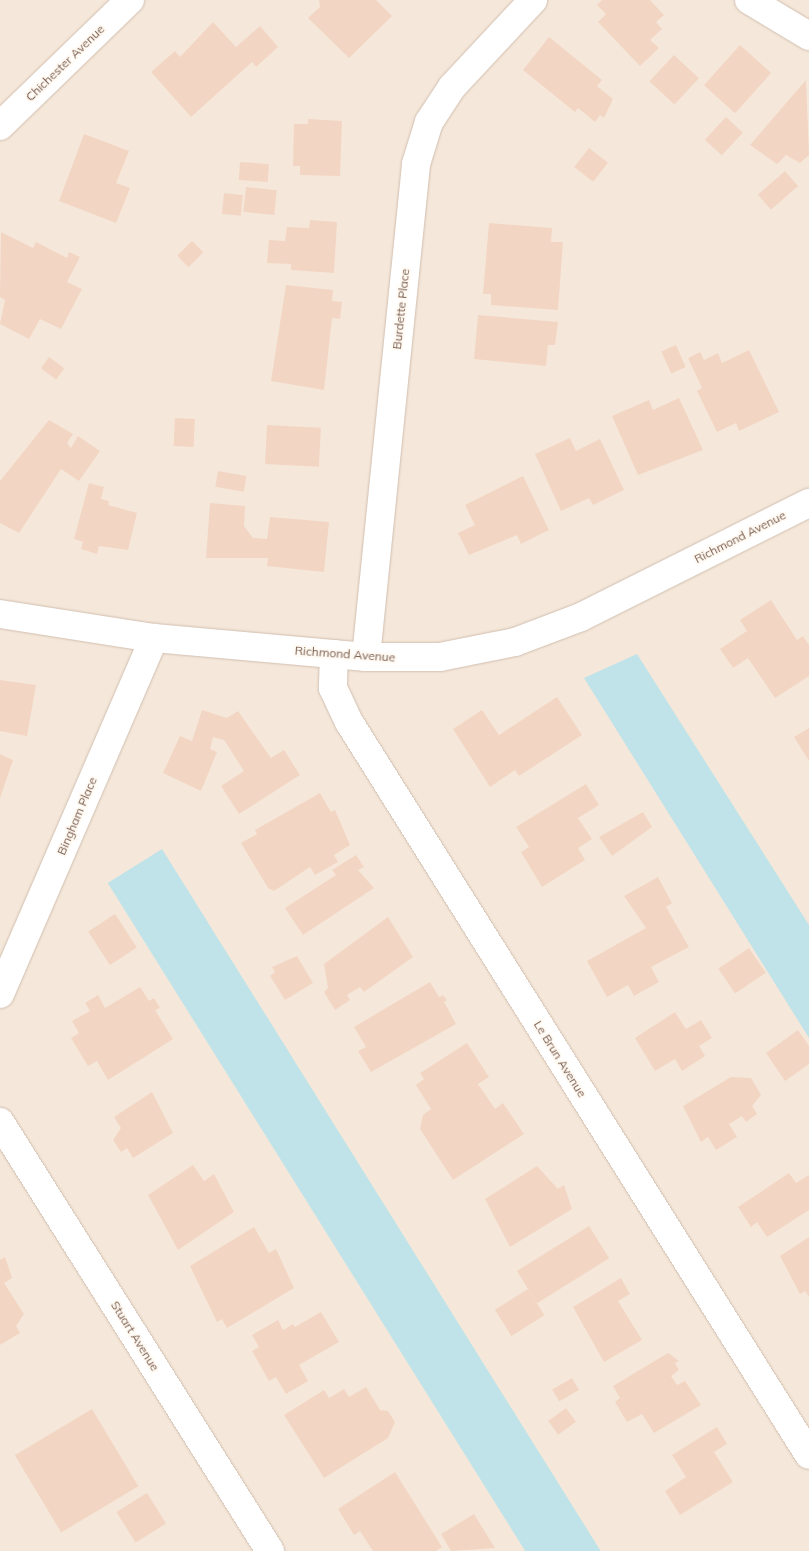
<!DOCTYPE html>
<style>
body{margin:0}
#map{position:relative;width:809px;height:1551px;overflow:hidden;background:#fdf6ec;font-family:Mulish,sans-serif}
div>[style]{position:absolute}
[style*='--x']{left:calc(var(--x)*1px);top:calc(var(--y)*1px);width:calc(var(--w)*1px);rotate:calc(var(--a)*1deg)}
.residential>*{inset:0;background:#f5e8da;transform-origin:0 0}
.water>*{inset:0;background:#bfe3e8;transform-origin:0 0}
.building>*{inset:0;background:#f3d5c3;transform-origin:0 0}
.roads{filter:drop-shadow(0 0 1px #d1beb0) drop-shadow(0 0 1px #d1beb0)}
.street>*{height:28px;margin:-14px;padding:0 14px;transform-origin:14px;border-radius:14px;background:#fff}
span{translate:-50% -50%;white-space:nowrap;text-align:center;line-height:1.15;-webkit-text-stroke:4px #fffaf3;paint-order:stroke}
.street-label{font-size:12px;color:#7a5c4d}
</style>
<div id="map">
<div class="residential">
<i style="left:0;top:0;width:809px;height:1551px"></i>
</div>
<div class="water">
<i style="clip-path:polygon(637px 654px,809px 925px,809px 1038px,584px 678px)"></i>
<i style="left:162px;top:849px;width:830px;height:64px;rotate:58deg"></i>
</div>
<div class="building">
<i style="clip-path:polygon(319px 0,376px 0,392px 16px,349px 58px,308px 18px,320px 7px)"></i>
<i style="clip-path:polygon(602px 0,650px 0,664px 15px,656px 22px,662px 29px,650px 40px,659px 48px,640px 66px,598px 22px,606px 14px,597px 5px)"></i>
<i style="clip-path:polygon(213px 22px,236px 47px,260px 26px,278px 47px,256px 67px,252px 62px,191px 117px,151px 72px,175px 51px,180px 57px)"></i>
<i style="clip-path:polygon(549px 37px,602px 80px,597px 86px,613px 99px,604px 118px,600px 115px,595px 122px,578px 108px,575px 112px,523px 70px)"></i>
<i style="left:740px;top:45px;width:42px;height:54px;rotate:42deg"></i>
<i style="left:674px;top:55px;width:34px;height:36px;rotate:43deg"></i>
<i style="clip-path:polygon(806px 80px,809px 155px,800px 163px,786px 155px,777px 164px,750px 145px)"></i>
<i style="left:726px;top:117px;width:23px;height:31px;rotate:43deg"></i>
<i style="clip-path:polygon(308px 119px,342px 121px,340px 176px,300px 175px,300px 166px,293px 166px,294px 124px,308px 124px)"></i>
<i style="clip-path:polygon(84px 134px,129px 151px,116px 183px,130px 188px,116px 223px,59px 201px)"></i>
<i style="left:589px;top:148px;width:24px;height:24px;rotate:38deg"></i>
<i style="left:240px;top:162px;width:29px;height:18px;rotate:4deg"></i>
<i style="left:785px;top:171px;width:20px;height:36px;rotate:49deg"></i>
<i style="left:246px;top:187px;width:31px;height:25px;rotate:6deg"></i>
<i style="left:224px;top:193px;width:19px;height:21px;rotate:6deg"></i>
<i style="clip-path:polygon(310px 220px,337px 222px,334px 273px,291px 270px,291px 264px,267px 263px,269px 240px,285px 241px,287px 227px,309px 228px)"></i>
<i style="clip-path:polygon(489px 223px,552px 228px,551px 242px,563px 242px,558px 310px,491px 305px,491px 294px,483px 294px)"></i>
<i style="clip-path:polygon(1px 232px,33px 248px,36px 242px,67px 258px,69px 252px,80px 257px,67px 282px,82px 289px,61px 329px,40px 319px,29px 339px,0 324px,5px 300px,0 297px)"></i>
<i style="left:192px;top:241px;width:16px;height:21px;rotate:45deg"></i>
<i style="clip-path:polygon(286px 285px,333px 290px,332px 301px,342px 302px,340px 319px,332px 318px,324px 390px,271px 381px)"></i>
<i style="clip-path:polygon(478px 315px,558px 322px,555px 345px,548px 345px,546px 366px,474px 359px)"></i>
<i style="left:676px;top:345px;width:24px;height:16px;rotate:66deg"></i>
<i style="clip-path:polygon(749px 350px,779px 412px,739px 431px,736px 423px,717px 432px,697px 391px,702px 388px,688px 358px,700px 352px,704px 360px,718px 353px,722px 363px)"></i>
<i style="left:49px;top:357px;width:19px;height:14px;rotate:36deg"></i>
<i style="clip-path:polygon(679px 398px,703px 450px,638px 475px,612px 416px,649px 400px,653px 410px)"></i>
<i style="left:175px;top:418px;width:20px;height:28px;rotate:3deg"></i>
<i style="clip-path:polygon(49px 420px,73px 434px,67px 443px,71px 448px,78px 436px,100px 451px,79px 481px,61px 469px,19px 533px,0 523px,0 481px)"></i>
<i style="left:267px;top:425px;width:54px;height:39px;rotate:3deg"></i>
<i style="clip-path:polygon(570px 438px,576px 451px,600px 439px,624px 490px,593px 505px,589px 498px,561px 511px,535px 454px)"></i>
<i style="left:218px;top:471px;width:29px;height:16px;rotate:10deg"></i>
<i style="clip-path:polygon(523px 476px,549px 530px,521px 544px,517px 535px,469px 555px,458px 533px,475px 525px,465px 505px)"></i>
<i style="clip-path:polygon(89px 483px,104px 487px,101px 499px,109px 501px,108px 505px,137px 513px,128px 550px,99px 546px,97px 554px,81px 549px,83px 542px,74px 539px)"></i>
<i style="clip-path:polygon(210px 503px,245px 506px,244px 526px,253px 538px,267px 539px,270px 517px,329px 522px,324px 572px,267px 566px,268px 558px,206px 558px)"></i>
<i style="clip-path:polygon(771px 600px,797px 640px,803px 636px,809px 645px,809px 676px,775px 698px,748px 658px,733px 668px,720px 649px,747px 631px,740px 620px)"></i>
<i style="clip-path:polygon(0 680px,36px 685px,27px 736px,0 731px)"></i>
<i style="clip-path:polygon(557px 697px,582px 735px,519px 776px,515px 770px,490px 787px,453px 729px,482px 710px,499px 735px)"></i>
<i style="clip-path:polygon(202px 710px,227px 718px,238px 711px,271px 758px,284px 750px,300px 775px,239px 814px,221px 786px,244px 771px,224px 740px,213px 737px,210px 749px,217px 752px,201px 791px,163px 773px,180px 736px,192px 741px)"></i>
<i style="clip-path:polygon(809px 728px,809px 761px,794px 737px)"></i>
<i style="clip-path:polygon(0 754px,13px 760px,0 798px)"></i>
<i style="clip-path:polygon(586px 784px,599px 805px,578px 818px,592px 839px,578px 848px,585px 860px,542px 887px,521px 852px,529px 847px,516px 827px)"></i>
<i style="clip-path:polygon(320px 793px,331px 812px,335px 810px,350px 845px,334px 855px,338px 862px,315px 875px,310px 867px,274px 891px,268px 888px,241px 843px,257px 834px,255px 830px)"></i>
<i style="clip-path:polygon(643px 812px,652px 827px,612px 856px,599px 837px)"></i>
<i style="clip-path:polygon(356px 855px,364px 867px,358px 870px,374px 888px,303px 935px,285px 908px,336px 875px,332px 870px)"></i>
<i style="clip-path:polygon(658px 877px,672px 903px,666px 907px,689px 947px,651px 967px,659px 982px,634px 996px,628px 985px,607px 997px,587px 961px,646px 928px,624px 896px)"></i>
<i style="left:115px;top:914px;width:40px;height:32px;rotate:57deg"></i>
<i style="clip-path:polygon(388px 917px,413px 957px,364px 992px,360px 987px,347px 995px,350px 1000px,335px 1010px,324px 992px,328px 988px,324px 964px)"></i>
<i style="left:749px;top:948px;width:30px;height:37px;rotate:56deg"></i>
<i style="clip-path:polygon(297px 956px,313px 983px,285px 1000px,270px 976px,275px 972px,272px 967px)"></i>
<i style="clip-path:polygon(430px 982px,439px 997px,443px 995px,447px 1000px,444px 1002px,456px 1024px,371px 1072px,358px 1051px,366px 1047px,354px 1027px)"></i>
<i style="clip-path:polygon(140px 987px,149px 1001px,154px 998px,160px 1008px,155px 1010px,173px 1039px,108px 1080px,97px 1061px,88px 1066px,71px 1038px,79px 1033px,72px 1021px,90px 1011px,85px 1003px,98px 995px,105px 1008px)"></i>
<i style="clip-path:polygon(675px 1012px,686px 1029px,701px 1020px,712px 1038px,699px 1046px,705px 1056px,682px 1071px,675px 1059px,655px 1071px,635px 1038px)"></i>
<i style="clip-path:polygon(798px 1030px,809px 1046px,809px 1064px,785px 1081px,766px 1053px)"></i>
<i style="clip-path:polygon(467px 1043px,489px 1077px,478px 1084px,495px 1109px,503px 1103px,524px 1134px,453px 1180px,420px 1129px,423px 1115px,431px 1109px,416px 1085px,424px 1079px,420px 1073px)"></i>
<i style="clip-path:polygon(731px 1077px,751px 1078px,761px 1095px,752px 1106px,757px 1114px,746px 1122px,742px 1116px,729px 1124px,737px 1137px,716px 1150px,708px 1137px,701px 1142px,683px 1106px)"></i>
<i style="clip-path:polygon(152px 1092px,173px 1133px,133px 1158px,127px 1148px,121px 1152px,113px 1140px,121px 1128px,114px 1117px)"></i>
<i style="clip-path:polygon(193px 1165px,204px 1181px,214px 1174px,234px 1212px,178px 1250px,148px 1195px)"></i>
<i style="clip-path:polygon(537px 1166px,558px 1189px,564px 1185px,572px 1209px,510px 1247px,485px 1199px)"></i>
<i style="clip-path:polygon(789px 1173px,796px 1183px,809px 1175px,809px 1210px,767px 1237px,757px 1222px,751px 1227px,738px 1207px)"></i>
<i style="left:589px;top:1226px;width:38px;height:85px;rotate:58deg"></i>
<i style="clip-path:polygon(254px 1227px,269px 1253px,276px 1249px,294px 1288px,227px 1328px,222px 1319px,217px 1322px,190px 1266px)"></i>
<i style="clip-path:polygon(809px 1237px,809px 1297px,805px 1291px,800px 1294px,780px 1256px)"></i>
<i style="clip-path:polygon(5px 1257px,12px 1278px,4px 1283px,24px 1314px,16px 1326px,20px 1333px,0 1345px,0 1260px)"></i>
<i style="clip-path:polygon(621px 1278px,630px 1294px,618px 1301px,642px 1340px,604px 1362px,573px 1307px)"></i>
<i style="left:528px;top:1289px;width:31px;height:39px;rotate:58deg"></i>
<i style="clip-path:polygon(321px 1312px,339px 1342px,299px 1365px,308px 1381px,286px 1394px,276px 1377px,269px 1381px,252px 1351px,259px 1347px,252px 1335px,278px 1320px,283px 1330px,293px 1324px,295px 1327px)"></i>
<i style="clip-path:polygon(668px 1353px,679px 1361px,675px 1363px,679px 1370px,671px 1376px,677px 1385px,685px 1381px,701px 1405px,654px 1433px,642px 1414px,627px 1422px,615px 1402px,620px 1398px,613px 1386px)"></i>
<i style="left:572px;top:1378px;width:14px;height:23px;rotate:60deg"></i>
<i style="clip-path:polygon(366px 1387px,380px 1410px,388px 1411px,395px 1422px,388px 1438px,324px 1478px,284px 1415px,324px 1390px,329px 1398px,344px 1389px,349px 1397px)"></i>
<i style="left:566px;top:1408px;width:17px;height:22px;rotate:54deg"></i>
<i style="left:92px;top:1409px;width:90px;height:90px;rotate:59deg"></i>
<i style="clip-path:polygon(717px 1427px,727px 1444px,714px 1452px,733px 1482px,680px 1515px,665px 1491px,686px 1477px,672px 1455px)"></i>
<i style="clip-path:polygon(395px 1472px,442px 1547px,436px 1551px,373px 1551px,360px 1531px,354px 1535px,338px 1509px)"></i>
<i style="left:147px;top:1493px;width:36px;height:36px;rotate:58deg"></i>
<i style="clip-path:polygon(474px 1514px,495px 1548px,451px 1551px,441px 1534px)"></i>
</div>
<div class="roads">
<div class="street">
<i style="--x:749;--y:0;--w:70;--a:31"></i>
<i style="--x:0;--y:126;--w:181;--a:-44.1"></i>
<i style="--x:0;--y:614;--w:156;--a:8.9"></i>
<i style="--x:154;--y:638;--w:213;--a:5.1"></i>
<i style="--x:366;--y:657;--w:74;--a:0"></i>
<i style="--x:440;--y:657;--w:76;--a:-11.3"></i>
<i style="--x:515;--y:642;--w:71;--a:-20.7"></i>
<i style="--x:581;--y:617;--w:255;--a:-26.6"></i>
<i style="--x:334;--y:654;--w:34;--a:92"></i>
<i style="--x:333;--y:688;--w:38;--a:65"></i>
<i style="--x:349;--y:722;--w:865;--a:57.89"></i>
<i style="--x:366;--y:657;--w:496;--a:-84.2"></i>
<i style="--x:416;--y:164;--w:44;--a:-72.8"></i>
<i style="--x:429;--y:122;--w:42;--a:-56.7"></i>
<i style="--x:452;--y:87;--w:119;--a:-47"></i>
<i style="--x:0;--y:994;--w:388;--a:-66.6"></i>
<i style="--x:0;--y:1122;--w:507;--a:57.81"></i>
</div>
</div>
<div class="street-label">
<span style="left:65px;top:63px;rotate:-44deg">Chichester Avenue</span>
<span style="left:401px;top:309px;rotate:-84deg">Burdette Place</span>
<span style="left:740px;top:537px;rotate:-27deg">Richmond Avenue</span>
<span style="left:345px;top:654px;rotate:4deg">Richmond Avenue</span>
<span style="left:77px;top:816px;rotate:-67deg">Bingham Place</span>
<span style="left:560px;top:1059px;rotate:58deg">Le Brun Avenue</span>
<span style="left:135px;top:1336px;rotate:58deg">Stuart Avenue</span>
</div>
</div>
